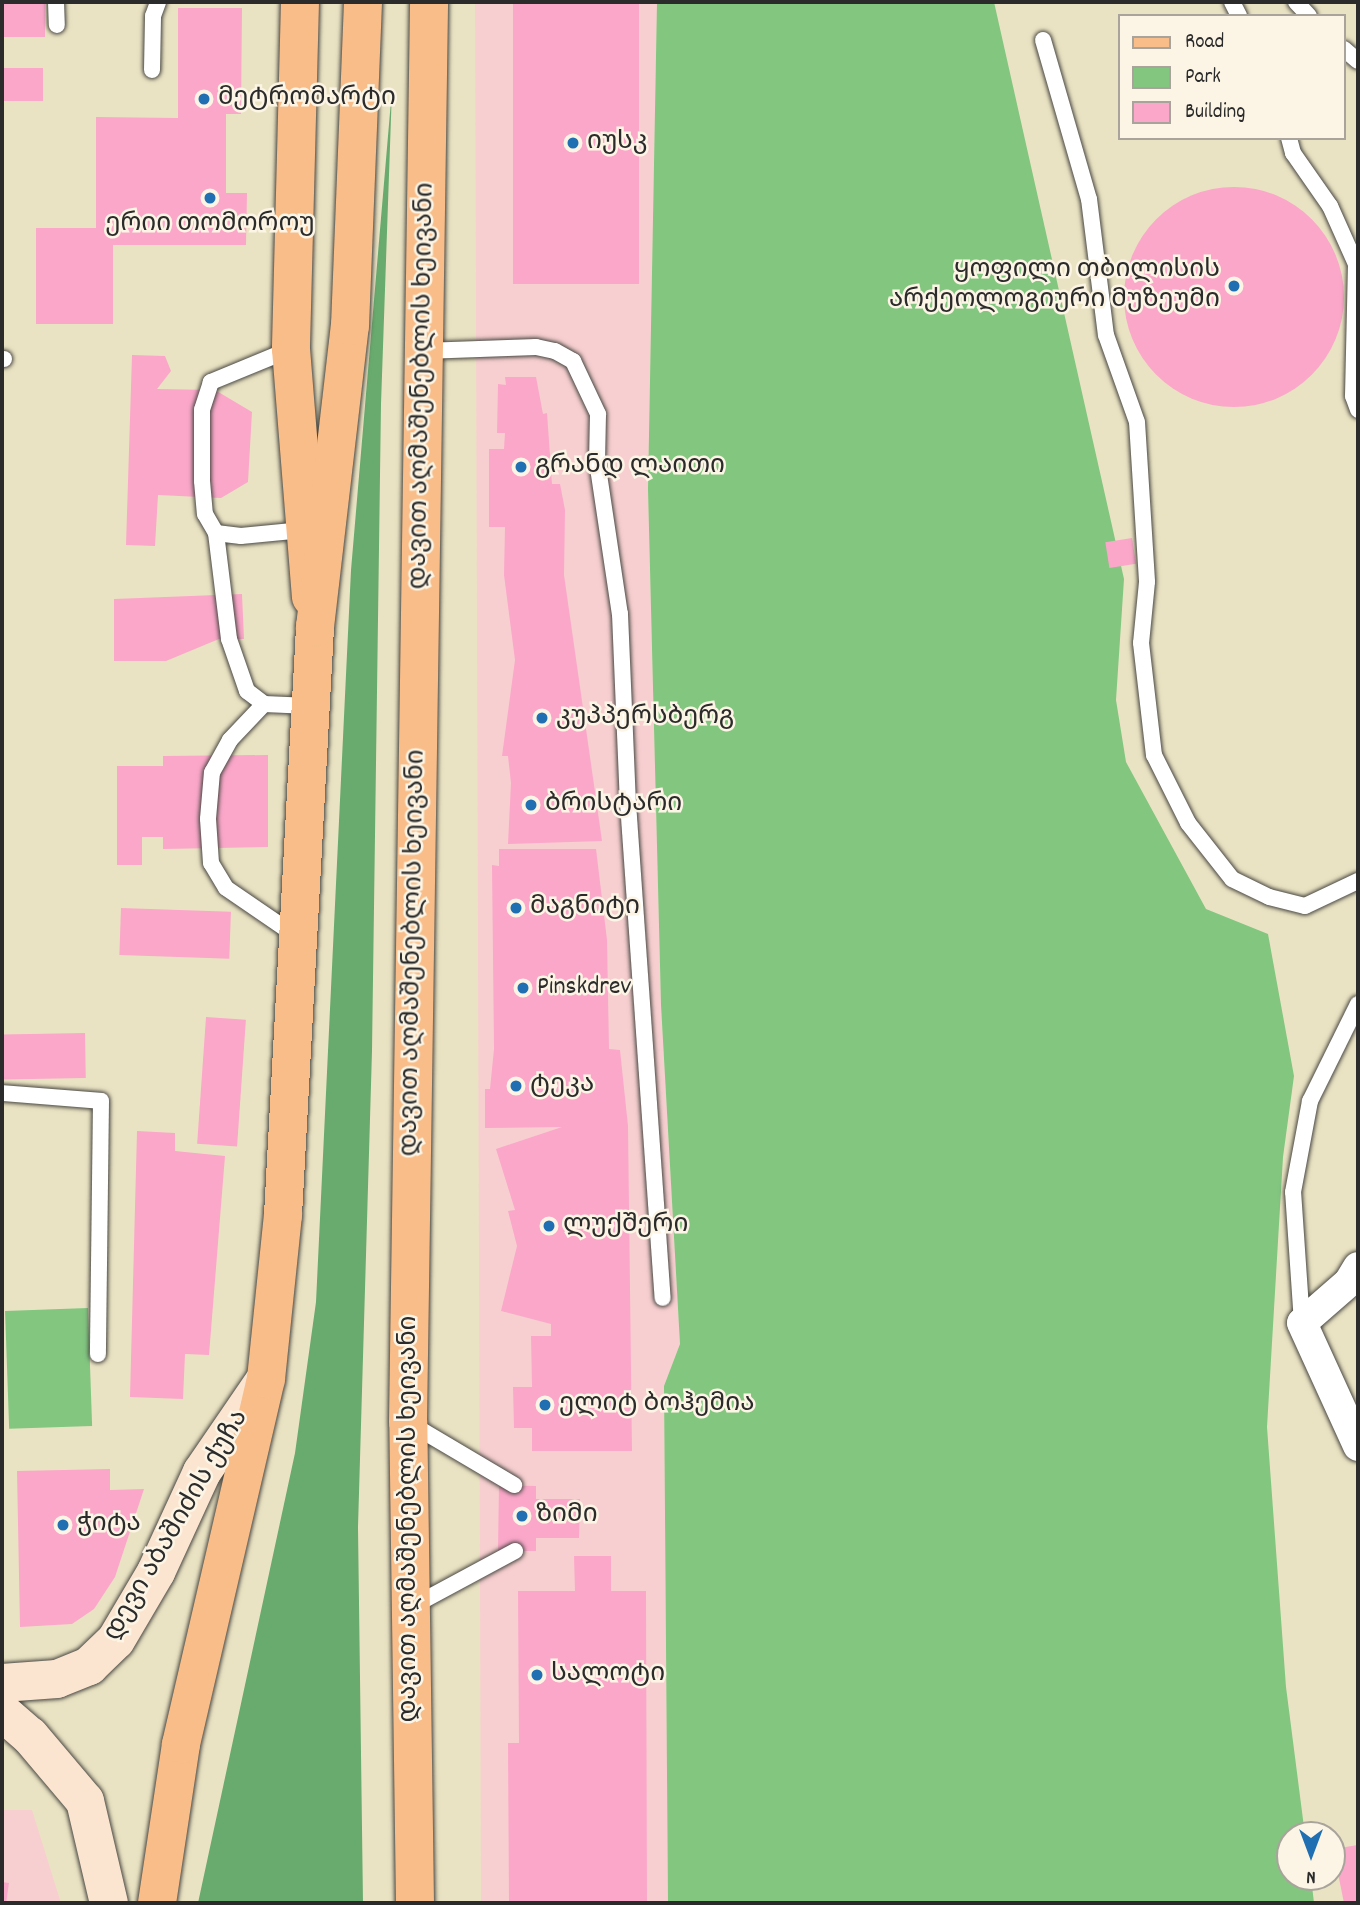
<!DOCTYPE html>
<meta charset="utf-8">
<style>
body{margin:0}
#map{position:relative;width:1360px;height:1905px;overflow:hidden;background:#eae3c3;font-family:Dekko,"Noto Sans Georgian",sans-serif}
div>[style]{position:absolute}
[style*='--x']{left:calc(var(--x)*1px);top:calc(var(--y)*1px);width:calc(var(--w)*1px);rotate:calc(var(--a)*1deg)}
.built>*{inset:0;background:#f7cfd0}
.green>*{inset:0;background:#82c680;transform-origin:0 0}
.forest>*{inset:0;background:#69ab6e}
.building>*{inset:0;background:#fba7c9;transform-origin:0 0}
.round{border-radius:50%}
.roads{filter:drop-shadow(0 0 2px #484742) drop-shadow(0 0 2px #484742)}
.lane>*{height:16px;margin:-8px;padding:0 8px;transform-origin:8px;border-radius:8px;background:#fff}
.street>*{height:30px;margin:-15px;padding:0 15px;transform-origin:15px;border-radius:15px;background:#fff}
.secondary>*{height:38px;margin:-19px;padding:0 19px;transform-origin:19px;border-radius:19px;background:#fce5d0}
.primary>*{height:38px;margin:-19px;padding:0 19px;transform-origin:19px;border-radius:19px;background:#f8bd89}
.highway>*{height:38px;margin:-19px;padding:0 19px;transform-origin:19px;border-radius:19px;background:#f8bd89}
.dots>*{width:19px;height:19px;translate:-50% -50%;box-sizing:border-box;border:4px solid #fcf5e5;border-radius:50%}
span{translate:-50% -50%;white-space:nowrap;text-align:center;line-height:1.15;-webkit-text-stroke:5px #fcf5e5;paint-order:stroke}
.poi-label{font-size:26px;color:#2b2b2b}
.left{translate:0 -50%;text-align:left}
.right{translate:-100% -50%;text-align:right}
.street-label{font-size:26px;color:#2b2b2b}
.frame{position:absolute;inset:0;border:4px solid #2b2b2b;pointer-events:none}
.legend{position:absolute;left:1118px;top:14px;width:228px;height:126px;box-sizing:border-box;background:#fcf5e5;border:2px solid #a8a49b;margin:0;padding:9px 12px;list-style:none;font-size:21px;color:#2b2b2b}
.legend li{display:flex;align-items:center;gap:14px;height:35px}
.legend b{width:35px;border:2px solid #a8a49b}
.north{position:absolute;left:1276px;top:1821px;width:70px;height:70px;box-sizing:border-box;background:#fcf5e5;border:2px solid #a8a49b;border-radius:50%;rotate:180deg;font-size:19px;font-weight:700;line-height:28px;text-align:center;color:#2b2b2b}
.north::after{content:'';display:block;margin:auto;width:24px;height:32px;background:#1f6fb2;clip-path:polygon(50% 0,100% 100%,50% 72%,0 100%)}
</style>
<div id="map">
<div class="built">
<i style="clip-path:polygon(475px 2px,657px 2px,648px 489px,661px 1005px,680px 1344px,664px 1386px,668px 1903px,481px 1903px)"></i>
<i style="clip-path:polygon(2px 1810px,32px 1810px,61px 1903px,2px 1903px)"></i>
</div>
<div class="green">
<i style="clip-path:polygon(657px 2px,994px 2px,1124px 579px,1116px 700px,1126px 762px,1206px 909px,1268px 934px,1294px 1076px,1283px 1157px,1267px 1427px,1286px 1687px,1305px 1835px,1290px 1835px,1290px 1877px,1311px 1877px,1314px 1903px,668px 1903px,664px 1386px,680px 1344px,661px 1005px,648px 489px)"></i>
<i style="left:88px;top:1308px;width:118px;height:83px;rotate:88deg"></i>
</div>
<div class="forest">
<i style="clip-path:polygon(392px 89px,381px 404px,372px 1051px,358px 1527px,363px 1903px,198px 1903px,295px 1453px,316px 1302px,351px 570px)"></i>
</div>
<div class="building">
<i style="left:2px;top:2px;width:43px;height:35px"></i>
<i style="left:513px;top:2px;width:126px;height:282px"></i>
<i style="clip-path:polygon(178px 8px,242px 8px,241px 114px,226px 114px,226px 193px,247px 193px,246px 245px,113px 245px,113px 324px,36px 324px,36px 228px,96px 228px,96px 117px,178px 118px)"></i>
<i style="left:2px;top:68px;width:41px;height:33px"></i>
<i class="round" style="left:1124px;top:187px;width:220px;height:220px"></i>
<i style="clip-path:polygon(132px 355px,165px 356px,171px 371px,157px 389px,215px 390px,252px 412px,248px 482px,221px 498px,158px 495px,155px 546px,126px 545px)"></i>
<i style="clip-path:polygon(505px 377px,536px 377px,543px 414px,547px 413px,552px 484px,560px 484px,565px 510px,564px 575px,602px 841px,508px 844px,511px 783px,508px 756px,502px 756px,515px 660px,504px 575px,505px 527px,489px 527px,489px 449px,504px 449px,505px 433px,497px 433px,498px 384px,506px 385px)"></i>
<i style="left:1132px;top:538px;width:26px;height:27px;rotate:81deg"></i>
<i style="clip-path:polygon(242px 594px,244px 639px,219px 639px,166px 661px,114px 661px,114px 599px)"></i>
<i style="clip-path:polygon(268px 755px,268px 847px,163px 849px,163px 837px,142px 837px,142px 865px,117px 865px,117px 766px,163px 766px,163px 756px)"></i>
<i style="clip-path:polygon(499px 849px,596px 849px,607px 940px,609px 1049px,620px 1050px,628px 1126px,632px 1451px,532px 1451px,532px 1428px,514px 1428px,513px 1387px,532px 1387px,531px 1336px,551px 1336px,551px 1324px,501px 1311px,517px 1246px,508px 1211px,515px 1210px,496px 1149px,562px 1127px,485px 1128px,485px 1089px,490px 1089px,494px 1049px,492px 865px,499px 866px)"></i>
<i style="left:121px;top:908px;width:110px;height:47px;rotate:2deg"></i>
<i style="left:206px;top:1017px;width:40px;height:127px;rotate:4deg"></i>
<i style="left:85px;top:1033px;width:45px;height:83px;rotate:89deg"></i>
<i style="clip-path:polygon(137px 1131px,175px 1133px,175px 1151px,225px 1156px,209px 1355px,185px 1354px,183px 1399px,130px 1397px)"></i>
<i style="clip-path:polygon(110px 1469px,110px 1490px,144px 1489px,115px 1577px,94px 1609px,72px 1624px,20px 1627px,17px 1471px)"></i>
<i style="clip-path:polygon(499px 1485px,536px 1486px,536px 1499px,580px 1499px,579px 1538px,536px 1538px,536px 1551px,498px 1551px)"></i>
<i style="clip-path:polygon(574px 1556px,611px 1556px,611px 1591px,646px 1591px,647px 1903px,509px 1903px,508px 1743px,519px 1743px,518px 1591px,575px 1591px)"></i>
<i style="clip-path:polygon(1358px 1845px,1358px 1903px,1344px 1903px,1333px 1849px)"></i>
<i style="left:2px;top:1882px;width:7px;height:21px;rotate:8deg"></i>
</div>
<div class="roads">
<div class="lane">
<i style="--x:56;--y:2;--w:23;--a:88"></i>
<i style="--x:1232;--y:2;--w:16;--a:63"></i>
<i style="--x:1296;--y:2;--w:19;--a:47"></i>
<i style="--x:1043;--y:40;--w:166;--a:73.9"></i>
<i style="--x:1089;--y:199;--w:137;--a:82.9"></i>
<i style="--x:1106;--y:335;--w:92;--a:70.4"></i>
<i style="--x:1137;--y:422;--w:160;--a:86.4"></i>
<i style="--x:1147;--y:582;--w:61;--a:95.6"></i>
<i style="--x:1141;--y:643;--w:113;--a:83.4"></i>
<i style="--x:1154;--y:755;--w:76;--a:63.4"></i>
<i style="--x:1188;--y:823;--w:71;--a:51.8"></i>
<i style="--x:1232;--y:879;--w:41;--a:25.9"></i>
<i style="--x:1269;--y:897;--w:37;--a:14"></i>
<i style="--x:1305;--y:906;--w:59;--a:-25.3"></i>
<i style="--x:1344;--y:49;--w:18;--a:41"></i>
<i style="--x:152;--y:70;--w:54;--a:-88.9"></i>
<i style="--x:153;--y:16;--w:15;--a:-70"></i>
<i style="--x:1289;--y:138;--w:16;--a:75"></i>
<i style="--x:1293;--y:153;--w:65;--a:55.1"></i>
<i style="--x:1330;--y:206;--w:64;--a:65.9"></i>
<i style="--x:1356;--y:264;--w:132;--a:91.3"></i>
<i style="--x:1353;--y:396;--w:15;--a:70"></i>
<i style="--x:291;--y:349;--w:87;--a:157.6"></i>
<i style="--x:211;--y:382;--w:29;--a:108"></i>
<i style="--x:202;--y:410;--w:71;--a:90"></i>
<i style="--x:202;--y:481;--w:33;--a:85"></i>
<i style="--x:205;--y:514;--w:22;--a:60"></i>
<i style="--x:216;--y:533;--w:25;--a:7"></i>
<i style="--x:241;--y:536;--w:62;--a:-5.5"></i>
<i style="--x:423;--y:351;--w:113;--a:-2"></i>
<i style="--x:536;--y:347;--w:19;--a:12"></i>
<i style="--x:555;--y:351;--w:21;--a:29"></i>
<i style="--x:573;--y:361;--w:59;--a:64.7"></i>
<i style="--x:598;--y:414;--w:47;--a:91.2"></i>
<i style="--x:597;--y:461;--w:155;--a:81.5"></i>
<i style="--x:620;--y:614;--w:189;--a:87.6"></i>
<i style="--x:628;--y:803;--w:496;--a:86"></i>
<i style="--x:2;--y:359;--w:2;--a:0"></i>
<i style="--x:216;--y:533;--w:107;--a:83"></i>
<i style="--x:229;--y:639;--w:55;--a:70.9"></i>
<i style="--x:247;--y:691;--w:21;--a:37"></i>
<i style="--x:264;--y:704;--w:46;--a:2.5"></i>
<i style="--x:264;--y:704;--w:50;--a:133.4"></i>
<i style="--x:230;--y:740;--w:37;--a:119"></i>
<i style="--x:212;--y:772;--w:47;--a:94.9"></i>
<i style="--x:208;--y:819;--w:44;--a:86.1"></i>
<i style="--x:211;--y:863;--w:29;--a:59"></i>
<i style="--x:226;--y:888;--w:85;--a:34.4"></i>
<i style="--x:2;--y:1093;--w:99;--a:4.6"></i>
<i style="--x:101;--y:1101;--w:253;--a:90.7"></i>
<i style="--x:1302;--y:1323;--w:131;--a:-93.9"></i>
<i style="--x:1293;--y:1192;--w:93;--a:-79.4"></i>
<i style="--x:1310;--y:1101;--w:108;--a:-63.7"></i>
<i style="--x:411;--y:1424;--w:120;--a:30.6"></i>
<i style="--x:413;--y:1606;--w:116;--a:-28.3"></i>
</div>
<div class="street">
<i style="--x:1358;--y:1267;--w:17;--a:121"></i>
<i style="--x:1349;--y:1282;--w:62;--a:138.9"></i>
<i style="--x:1302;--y:1323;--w:135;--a:65.5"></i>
</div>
<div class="secondary">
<i style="--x:2;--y:1683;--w:55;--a:-4.2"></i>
<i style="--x:57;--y:1679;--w:35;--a:-22"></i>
<i style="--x:89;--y:1666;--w:37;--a:-44"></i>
<i style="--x:116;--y:1640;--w:79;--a:-59.5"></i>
<i style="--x:156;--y:1572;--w:110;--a:-65.3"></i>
<i style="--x:202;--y:1472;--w:112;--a:-55.6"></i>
<i style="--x:2;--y:1712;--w:37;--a:41"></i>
<i style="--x:30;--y:1736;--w:85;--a:49.8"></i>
<i style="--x:85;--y:1801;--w:105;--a:76.8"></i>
</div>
<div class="primary">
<i style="--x:300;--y:2;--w:347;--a:91.5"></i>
<i style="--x:291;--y:349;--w:249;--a:85.4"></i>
</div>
<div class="highway">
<i style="--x:157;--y:1903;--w:161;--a:-81.4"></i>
<i style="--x:181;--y:1744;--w:375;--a:-76.9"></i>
<i style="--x:266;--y:1379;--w:165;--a:-84.1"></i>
<i style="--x:283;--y:1215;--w:589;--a:-86.88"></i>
<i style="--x:315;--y:627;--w:303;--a:-83.4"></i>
<i style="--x:350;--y:326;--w:324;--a:-87.7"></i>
<i style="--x:415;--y:1903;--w:481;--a:-90.8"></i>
<i style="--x:408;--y:1422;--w:1420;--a:-89.15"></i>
</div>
</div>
<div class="dots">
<i style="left:204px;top:99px;background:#1f6fb2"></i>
<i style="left:573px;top:143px;background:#1f6fb2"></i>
<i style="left:210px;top:198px;background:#1f6fb2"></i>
<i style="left:1234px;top:286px;background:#1f6fb2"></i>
<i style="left:521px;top:467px;background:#1f6fb2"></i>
<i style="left:542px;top:718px;background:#1f6fb2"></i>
<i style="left:531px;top:805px;background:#1f6fb2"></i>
<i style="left:516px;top:908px;background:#1f6fb2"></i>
<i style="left:523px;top:988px;background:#1f6fb2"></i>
<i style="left:516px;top:1086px;background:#1f6fb2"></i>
<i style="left:549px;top:1226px;background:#1f6fb2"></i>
<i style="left:545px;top:1405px;background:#1f6fb2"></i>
<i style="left:522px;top:1516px;background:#1f6fb2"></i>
<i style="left:63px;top:1525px;background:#1f6fb2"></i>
<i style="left:537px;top:1675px;background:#1f6fb2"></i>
</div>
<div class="poi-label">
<span class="left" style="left:218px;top:99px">მეტრომარტი</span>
<span class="left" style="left:587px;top:143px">იუსკ</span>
<span style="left:210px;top:225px">ერიი თომოროუ</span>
<span class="right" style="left:1220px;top:286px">ყოფილი თბილისის<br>არქეოლოგიური მუზეუმი</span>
<span class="left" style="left:535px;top:467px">გრანდ ლაითი</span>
<span class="left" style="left:556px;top:718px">კუპპერსბერგ</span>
<span class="left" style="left:545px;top:805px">ბრისტარი</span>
<span class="left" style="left:530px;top:908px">მაგნიტი</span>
<span class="left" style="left:537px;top:988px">Pinskdrev</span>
<span class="left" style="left:530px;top:1086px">ტეკა</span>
<span class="left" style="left:563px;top:1226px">ლუქშერი</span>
<span class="left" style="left:559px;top:1405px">ელიტ ბოჰემია</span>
<span class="left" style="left:536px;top:1516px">ზიმი</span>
<span class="left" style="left:77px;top:1525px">ჭიტა</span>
<span class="left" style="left:551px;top:1675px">სალოტი</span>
</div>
<div class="street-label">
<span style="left:423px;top:386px;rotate:-89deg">დავით აღმაშენებლის ხეივანი</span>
<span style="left:414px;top:953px;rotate:-89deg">დავით აღმაშენებლის ხეივანი</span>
<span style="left:410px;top:1519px;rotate:-90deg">დავით აღმაშენებლის ხეივანი</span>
<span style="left:177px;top:1526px;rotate:-60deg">დევი აბაშიძის ქუჩა</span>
</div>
<div class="frame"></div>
<ul class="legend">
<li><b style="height:9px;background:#f8bd89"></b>Road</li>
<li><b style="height:19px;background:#82c680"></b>Park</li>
<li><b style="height:19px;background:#fba7c9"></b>Building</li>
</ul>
<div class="north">N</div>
</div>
